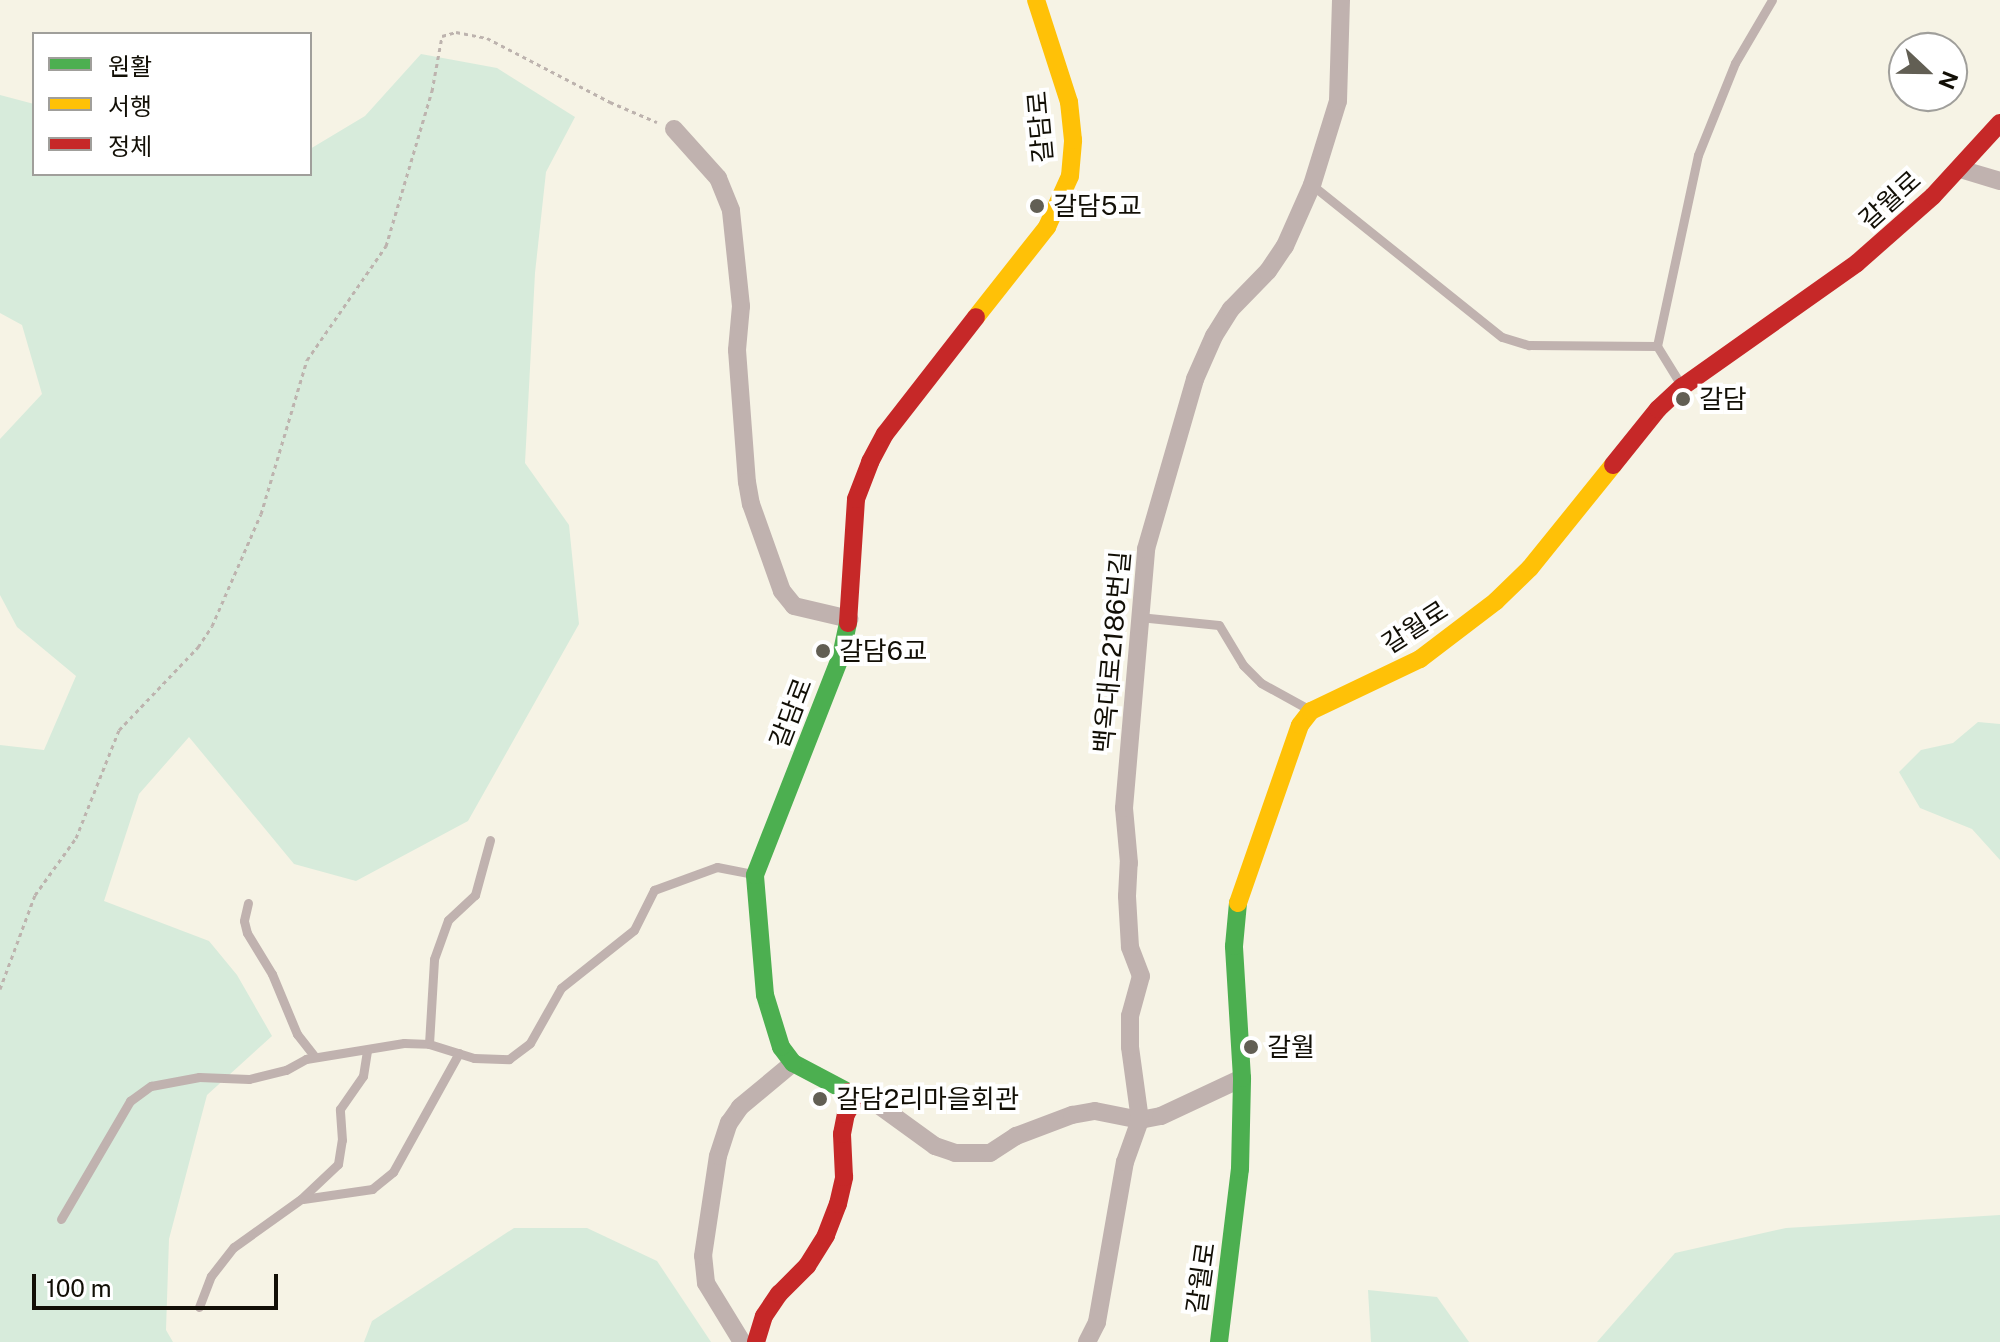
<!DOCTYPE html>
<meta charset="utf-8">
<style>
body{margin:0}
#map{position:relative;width:2000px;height:1342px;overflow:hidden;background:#f6f3e5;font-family:"Public Sans","Noto Sans KR",sans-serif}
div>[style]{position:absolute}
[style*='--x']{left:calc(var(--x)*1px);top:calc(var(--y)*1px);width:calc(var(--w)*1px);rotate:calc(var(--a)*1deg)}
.green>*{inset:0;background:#d7ebdb}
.path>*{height:3px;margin-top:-1.5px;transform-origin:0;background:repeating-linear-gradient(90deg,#bdb3ae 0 4px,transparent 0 8px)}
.lane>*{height:9px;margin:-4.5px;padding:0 4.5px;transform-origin:4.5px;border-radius:4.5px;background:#c0b2af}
.street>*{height:18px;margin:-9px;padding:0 9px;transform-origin:9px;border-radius:9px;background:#c0b2af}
.fast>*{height:18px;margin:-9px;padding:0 9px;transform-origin:9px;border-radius:9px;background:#4caf50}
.slow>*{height:18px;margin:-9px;padding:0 9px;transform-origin:9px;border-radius:9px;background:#ffc107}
.jam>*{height:18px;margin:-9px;padding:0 9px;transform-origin:9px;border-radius:9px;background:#c62828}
.dots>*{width:22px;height:22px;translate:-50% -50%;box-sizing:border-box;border:4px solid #fff;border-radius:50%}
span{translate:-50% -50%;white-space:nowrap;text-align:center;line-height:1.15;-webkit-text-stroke:8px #fff;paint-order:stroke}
.street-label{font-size:26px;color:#120f06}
.poi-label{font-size:26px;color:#120f06}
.left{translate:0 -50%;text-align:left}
.legend{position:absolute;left:32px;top:32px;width:280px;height:144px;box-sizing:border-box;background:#fff;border:2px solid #a09f9b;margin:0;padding:10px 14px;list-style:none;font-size:24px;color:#120f06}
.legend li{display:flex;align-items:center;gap:16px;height:40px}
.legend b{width:40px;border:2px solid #a09f9b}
.north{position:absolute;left:1888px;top:32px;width:80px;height:80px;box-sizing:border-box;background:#fff;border:2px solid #a09f9b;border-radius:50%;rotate:112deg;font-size:22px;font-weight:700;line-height:32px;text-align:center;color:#120f06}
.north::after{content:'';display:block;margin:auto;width:28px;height:36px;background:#625f54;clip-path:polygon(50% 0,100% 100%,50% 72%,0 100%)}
.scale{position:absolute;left:32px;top:1274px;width:246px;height:36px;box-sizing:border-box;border:4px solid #120f06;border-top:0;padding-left:10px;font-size:24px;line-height:28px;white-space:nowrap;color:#120f06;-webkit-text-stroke:6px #fff;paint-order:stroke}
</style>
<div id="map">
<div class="green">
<i style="clip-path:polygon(421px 54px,497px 68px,575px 117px,546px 172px,535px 273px,525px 463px,569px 525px,579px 624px,468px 821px,356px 881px,294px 864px,189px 737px,139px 794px,104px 901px,209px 941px,237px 975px,272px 1036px,207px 1095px,169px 1239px,166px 1330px,173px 1342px,0 1342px,0 745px,44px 750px,76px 676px,17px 627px,0 595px,0 439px,42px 394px,22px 325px,0 313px,0 95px,34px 104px,34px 174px,310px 174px,310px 149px,365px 116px)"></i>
<i style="clip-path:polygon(1978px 722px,2000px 724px,2000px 860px,1972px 829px,1920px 808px,1899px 772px,1921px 750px,1953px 743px)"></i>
<i style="clip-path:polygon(2000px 1215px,2000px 1342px,1597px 1342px,1675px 1253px,1786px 1228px)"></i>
<i style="clip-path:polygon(514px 1228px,587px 1228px,657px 1261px,711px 1342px,364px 1342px,372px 1321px)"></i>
<i style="clip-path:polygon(1368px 1290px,1437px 1297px,1469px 1342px,1371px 1342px)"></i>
</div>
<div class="path">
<i style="--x:0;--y:989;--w:100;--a:-69.6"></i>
<i style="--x:35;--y:895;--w:70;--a:-54.3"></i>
<i style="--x:76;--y:838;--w:116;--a:-68.3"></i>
<i style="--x:119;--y:730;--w:115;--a:-46.4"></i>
<i style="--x:198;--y:647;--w:25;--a:-56"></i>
<i style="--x:212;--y:626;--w:122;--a:-66.4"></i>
<i style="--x:261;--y:514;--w:161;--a:-73.4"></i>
<i style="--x:307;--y:360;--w:139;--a:-55.3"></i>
<i style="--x:386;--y:246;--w:162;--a:-73.5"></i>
<i style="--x:432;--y:91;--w:56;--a:-79.7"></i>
<i style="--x:442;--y:36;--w:15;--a:-16"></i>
<i style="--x:456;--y:32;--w:32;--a:11"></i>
<i style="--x:487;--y:38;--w:139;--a:27.5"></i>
<i style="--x:610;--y:102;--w:51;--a:23.1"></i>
</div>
<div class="lane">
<i style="--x:1312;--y:185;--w:243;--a:38.7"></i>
<i style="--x:1502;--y:337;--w:28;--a:17"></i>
<i style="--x:1529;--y:345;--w:128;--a:0.4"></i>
<i style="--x:1657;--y:346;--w:46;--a:58.4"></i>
<i style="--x:1657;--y:346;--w:195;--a:-77.9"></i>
<i style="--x:1698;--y:155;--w:99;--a:-68.1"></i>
<i style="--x:1735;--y:63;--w:73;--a:-59.6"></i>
<i style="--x:1139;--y:617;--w:80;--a:5.7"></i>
<i style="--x:1219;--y:625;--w:47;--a:59"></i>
<i style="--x:1243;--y:665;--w:25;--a:45"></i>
<i style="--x:1261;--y:683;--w:56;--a:28.9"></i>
<i style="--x:248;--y:903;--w:18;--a:103"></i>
<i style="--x:244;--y:921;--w:12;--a:76"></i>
<i style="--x:247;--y:933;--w:48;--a:58.6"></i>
<i style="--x:272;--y:974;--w:65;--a:67.4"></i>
<i style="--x:297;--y:1034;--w:29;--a:52"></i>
<i style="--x:429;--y:1044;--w:85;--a:-86.6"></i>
<i style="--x:434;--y:959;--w:41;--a:-70.3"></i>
<i style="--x:448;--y:920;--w:37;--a:-43"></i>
<i style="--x:475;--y:895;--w:57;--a:-74.7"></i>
<i style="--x:303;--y:1199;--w:70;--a:-8.2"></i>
<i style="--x:372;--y:1189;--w:27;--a:-39"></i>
<i style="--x:393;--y:1172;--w:136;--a:-61"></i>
<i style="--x:61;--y:1219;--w:137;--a:-59.7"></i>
<i style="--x:130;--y:1101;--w:26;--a:-36"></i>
<i style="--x:151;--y:1086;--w:49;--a:-10.6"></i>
<i style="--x:199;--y:1077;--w:50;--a:2.3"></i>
<i style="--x:249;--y:1079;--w:38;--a:-14"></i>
<i style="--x:286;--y:1070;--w:23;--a:-29"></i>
<i style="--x:306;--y:1059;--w:99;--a:-9.3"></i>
<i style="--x:404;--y:1043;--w:25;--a:2"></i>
<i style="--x:429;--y:1044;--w:47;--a:17.3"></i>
<i style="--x:474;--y:1058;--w:35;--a:2"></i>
<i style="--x:509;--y:1059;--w:26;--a:-37"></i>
<i style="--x:530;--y:1043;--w:63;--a:-60.6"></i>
<i style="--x:561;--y:988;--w:93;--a:-38.5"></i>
<i style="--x:634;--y:930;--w:45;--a:-63.4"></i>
<i style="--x:654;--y:890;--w:67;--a:-20.1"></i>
<i style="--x:717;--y:867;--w:36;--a:11"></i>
<i style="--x:199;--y:1307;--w:33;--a:-69"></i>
<i style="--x:211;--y:1276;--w:37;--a:-52"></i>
<i style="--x:234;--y:1247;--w:82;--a:-35.6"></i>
<i style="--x:301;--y:1199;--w:51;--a:-43.4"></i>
<i style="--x:338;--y:1164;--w:24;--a:-81"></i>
<i style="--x:342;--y:1140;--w:31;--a:-94"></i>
<i style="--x:340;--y:1109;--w:40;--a:-55.1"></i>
<i style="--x:363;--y:1076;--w:26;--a:-81"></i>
</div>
<div class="street">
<i style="--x:674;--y:129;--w:66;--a:48.1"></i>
<i style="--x:718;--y:178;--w:35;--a:68"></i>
<i style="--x:731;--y:211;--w:96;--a:84"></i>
<i style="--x:741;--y:306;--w:44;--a:95.2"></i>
<i style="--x:737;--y:350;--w:132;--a:85.7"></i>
<i style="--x:747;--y:482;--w:22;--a:80"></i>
<i style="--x:751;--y:504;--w:92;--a:70.4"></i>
<i style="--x:782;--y:591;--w:19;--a:51"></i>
<i style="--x:794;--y:606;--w:57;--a:13.3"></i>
<i style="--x:1960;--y:169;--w:42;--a:16.7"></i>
<i style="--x:857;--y:1096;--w:22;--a:22"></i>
<i style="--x:877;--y:1104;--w:72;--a:35.9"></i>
<i style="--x:935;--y:1146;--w:21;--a:19"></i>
<i style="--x:955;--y:1153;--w:35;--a:0"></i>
<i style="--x:990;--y:1153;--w:31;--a:-33"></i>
<i style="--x:1016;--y:1136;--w:60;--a:-20.6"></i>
<i style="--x:1072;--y:1115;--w:23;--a:-10"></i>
<i style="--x:1095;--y:1111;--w:46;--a:11.3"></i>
<i style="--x:1140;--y:1120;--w:21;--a:-11"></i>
<i style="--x:1161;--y:1116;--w:89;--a:-25.1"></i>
<i style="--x:742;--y:1342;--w:69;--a:-121.4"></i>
<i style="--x:706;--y:1283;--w:27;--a:-96"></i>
<i style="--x:703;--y:1256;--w:101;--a:-81.5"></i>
<i style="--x:718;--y:1156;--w:35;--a:-72"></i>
<i style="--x:729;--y:1123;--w:19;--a:-55"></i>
<i style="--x:740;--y:1107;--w:69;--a:-39.7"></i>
<i style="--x:1087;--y:1342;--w:22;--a:-63"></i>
<i style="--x:1097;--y:1322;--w:162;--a:-80.1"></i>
<i style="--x:1125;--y:1162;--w:45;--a:-70.3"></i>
<i style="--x:1140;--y:1120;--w:74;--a:-97.8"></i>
<i style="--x:1130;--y:1047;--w:31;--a:-90"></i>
<i style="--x:1130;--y:1016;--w:41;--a:-74.6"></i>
<i style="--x:1141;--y:976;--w:31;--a:-111"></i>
<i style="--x:1130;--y:947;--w:51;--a:-93.4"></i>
<i style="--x:1127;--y:896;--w:33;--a:-87"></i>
<i style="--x:1129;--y:863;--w:55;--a:-95.2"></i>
<i style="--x:1124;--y:808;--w:260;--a:-85.1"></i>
<i style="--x:1146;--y:549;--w:177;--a:-73.9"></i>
<i style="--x:1195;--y:379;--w:47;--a:-66.2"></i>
<i style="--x:1214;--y:336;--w:32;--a:-58"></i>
<i style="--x:1231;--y:309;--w:53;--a:-45.8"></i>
<i style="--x:1268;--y:271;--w:30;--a:-56"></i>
<i style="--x:1285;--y:246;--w:67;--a:-66.1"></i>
<i style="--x:1312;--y:185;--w:88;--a:-72.8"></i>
<i style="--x:1338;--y:101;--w:101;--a:-88.3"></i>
</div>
<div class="fast">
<i style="--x:848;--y:1092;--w:62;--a:-152.2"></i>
<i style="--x:793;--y:1063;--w:20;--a:-127"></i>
<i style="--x:781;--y:1047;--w:54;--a:-107.1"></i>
<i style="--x:765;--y:995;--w:120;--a:-94.8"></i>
<i style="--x:755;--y:875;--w:235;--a:-68.6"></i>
<i style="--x:841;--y:656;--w:34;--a:-78"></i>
<i style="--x:1219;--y:1342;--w:174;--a:-83.1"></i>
<i style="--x:1240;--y:1169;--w:91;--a:-88.7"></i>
<i style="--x:1242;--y:1078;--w:132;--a:-93.5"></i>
<i style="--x:1234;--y:946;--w:43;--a:-84.7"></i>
</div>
<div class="slow">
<i style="--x:976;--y:317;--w:115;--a:-51.7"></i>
<i style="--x:1047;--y:227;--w:56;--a:-65.7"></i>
<i style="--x:1070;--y:176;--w:36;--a:-85"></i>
<i style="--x:1073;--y:140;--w:38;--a:-96"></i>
<i style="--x:1069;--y:102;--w:107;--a:-107.9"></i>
<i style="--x:1238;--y:903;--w:188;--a:-70.8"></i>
<i style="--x:1300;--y:725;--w:18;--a:-52"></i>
<i style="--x:1311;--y:711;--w:121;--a:-25.5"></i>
<i style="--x:1420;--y:659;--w:96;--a:-37.3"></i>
<i style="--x:1496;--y:601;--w:47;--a:-44.1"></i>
<i style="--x:1530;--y:568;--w:132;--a:-51.1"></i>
</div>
<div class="jam">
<i style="--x:1613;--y:465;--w:72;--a:-51.2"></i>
<i style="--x:1658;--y:409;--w:33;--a:-43"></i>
<i style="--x:1682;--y:387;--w:214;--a:-35.3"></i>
<i style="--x:1857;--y:263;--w:101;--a:-41.4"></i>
<i style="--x:1933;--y:196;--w:99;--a:-47.5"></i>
<i style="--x:848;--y:623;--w:124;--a:-86.3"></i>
<i style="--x:856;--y:499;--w:40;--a:-69"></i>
<i style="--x:870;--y:462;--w:32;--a:-62"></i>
<i style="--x:885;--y:434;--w:148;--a:-52.1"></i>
<i style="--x:756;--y:1342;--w:27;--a:-73"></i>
<i style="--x:764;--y:1316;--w:27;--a:-56"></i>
<i style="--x:779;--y:1294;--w:40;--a:-45"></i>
<i style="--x:807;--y:1266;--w:36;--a:-58"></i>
<i style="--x:826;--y:1235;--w:33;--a:-69"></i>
<i style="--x:838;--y:1204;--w:28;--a:-77"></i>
<i style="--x:844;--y:1177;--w:43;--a:-92.7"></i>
<i style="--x:842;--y:1134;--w:20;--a:-79"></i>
<i style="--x:846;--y:1114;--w:21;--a:-59"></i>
<i style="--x:857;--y:1096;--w:10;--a:-156"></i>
</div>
<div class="dots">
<i style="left:1037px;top:206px;background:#625f54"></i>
<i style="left:1683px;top:399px;background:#625f54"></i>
<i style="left:823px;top:651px;background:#625f54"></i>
<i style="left:1251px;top:1047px;background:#625f54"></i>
<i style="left:820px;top:1099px;background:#625f54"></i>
</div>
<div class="street-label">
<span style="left:1040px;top:127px;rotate:-95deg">갈담로</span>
<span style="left:1890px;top:200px;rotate:-42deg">갈월로</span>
<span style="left:1415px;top:627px;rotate:-33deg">갈월로</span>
<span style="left:1112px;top:652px;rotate:-85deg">백옥대로2186번길</span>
<span style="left:791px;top:713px;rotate:-69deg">갈담로</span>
<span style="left:1201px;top:1278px;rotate:-82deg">갈월로</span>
</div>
<div class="poi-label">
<span class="left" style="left:1053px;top:206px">갈담5교</span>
<span class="left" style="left:1699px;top:399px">갈담</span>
<span class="left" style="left:839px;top:651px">갈담6교</span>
<span class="left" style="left:1267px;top:1047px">갈월</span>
<span class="left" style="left:836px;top:1099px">갈담2리마을회관</span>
</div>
<ul class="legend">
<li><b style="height:10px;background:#4caf50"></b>원활</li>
<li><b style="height:10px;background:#ffc107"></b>서행</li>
<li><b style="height:10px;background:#c62828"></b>정체</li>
</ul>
<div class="north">N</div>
<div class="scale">100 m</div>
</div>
